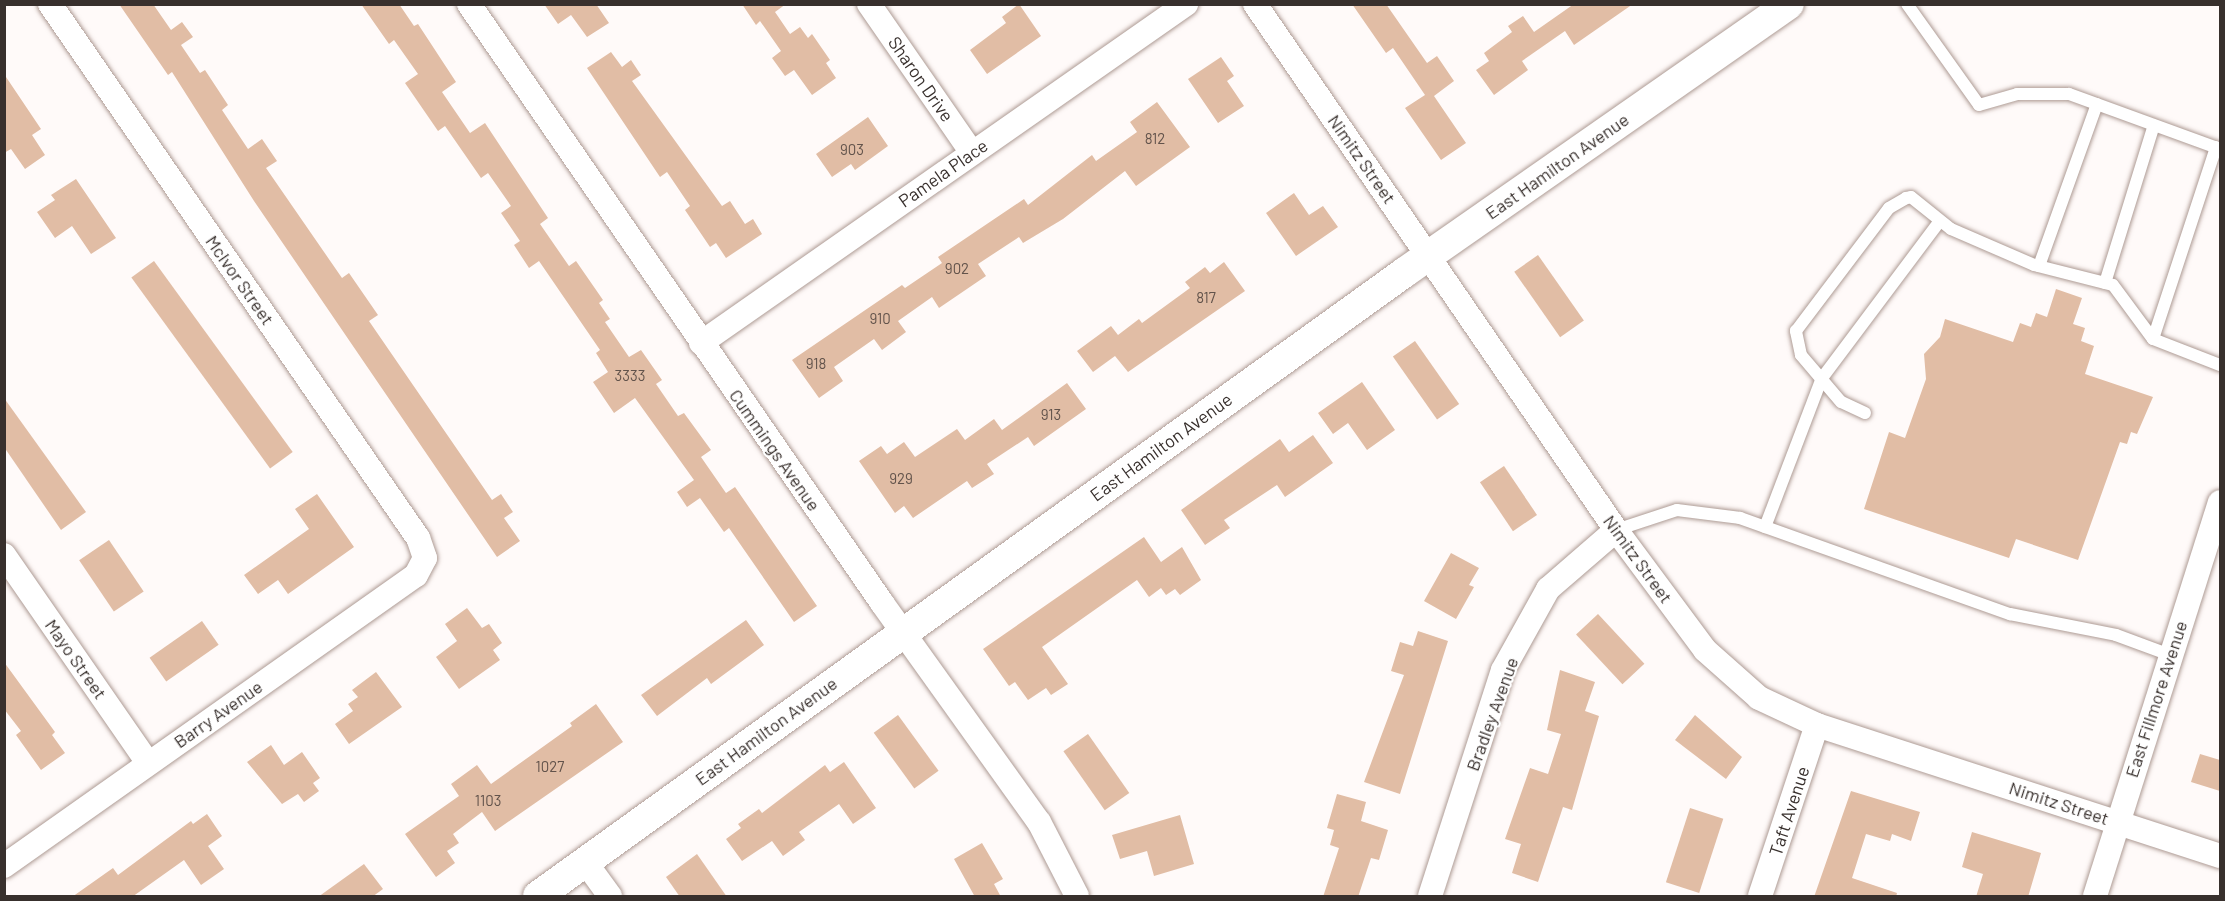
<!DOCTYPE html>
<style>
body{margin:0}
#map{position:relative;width:2225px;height:901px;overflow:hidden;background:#fffaf9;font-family:Barlow,sans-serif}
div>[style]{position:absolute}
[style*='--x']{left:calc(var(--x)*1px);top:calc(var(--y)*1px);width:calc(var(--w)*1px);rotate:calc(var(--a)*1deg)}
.building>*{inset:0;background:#e1bda5;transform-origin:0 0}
.roads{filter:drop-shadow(0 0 2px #ae9b94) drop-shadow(0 0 2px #ae9b94)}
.service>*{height:12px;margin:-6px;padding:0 6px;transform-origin:6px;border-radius:6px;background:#fff}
.minor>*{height:24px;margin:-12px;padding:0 12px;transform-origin:12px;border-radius:12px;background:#fff}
.tertiary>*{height:30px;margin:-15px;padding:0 15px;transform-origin:15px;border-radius:15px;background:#fff}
span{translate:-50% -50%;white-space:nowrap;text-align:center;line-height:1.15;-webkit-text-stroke:4.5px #fff;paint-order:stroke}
.number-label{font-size:15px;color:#62534b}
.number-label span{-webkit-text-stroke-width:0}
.street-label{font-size:18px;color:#38302d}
.frame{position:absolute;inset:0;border:6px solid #38302d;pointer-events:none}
</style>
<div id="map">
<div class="building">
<i style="clip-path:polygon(119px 4px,153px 4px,171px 30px,182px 22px,193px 37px,181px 45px,200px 73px,205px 70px,228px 105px,222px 110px,248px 149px,262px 139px,277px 161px,266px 168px,342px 278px,349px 273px,378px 315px,369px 321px,492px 500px,501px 494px,513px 512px,504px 518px,520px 541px,497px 557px,254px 201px,172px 72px,168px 75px)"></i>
<i style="clip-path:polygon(361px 4px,399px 4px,414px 26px,418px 24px,456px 82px,442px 92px,470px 133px,485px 123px,548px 218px,540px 224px,569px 266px,576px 261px,603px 300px,599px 303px,610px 319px,605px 322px,629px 357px,641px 350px,662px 380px,656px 384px,678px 416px,684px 413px,711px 450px,701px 457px,726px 493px,735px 487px,817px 606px,794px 622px,729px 528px,724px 532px,700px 498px,687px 507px,677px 492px,694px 480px,635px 398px,614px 413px,593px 382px,608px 372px,596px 353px,600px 350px,539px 261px,529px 268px,514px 245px,520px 241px,501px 213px,511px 206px,488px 173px,481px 178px,445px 126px,438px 131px,405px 83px,418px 74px,394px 40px,389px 44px)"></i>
<i style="clip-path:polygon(544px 4px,596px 4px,609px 23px,587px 37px,571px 15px,558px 24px)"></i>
<i style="clip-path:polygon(742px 4px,786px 4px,775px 12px,790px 34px,800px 27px,808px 38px,812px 34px,830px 60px,826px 63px,836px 78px,812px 95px,794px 70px,785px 76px,772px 58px,781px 51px,760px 21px,756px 25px)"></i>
<i style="clip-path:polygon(1019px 4px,1041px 36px,987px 74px,970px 50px,1006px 23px,1002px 17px)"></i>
<i style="clip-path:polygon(1352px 4px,1386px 4px,1427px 63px,1437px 56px,1454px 81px,1434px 96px,1466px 143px,1441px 160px,1405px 108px,1425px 95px,1393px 48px,1386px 53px)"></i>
<i style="clip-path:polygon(1574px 4px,1633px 4px,1574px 45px,1565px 31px,1522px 61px,1528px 70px,1494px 95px,1476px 70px,1489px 61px,1484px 53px,1512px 32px,1508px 26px,1523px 16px,1534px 32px)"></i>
<i style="clip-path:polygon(611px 52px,622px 67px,631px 60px,641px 75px,632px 81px,722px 206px,730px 201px,745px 224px,753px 219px,762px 234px,726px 258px,716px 243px,710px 247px,685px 210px,690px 206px,667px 172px,660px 177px,587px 68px)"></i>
<i style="clip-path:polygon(1221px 57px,1234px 76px,1227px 81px,1244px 106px,1218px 123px,1188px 79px)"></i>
<i style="clip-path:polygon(4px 74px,41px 129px,32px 135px,45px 155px,25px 169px,11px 149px,4px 153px)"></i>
<i style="clip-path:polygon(1157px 102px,1190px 147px,1136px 186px,1125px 171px,1063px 219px,1023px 243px,1019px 237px,978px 264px,986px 276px,939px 308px,932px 297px,898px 321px,906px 332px,882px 350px,874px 339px,834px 367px,843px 381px,819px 398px,792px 360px,902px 285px,905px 288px,942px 263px,938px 257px,1024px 199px,1028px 205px,1092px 155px,1096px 161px,1137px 132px,1130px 122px)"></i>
<i style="clip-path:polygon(868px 117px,888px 146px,855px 170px,851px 164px,832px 177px,816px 154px)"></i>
<i style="clip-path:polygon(76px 179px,116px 238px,91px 254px,72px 226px,55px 238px,37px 212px,55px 200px,51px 195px)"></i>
<i style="clip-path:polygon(1294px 193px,1309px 215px,1323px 206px,1338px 227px,1296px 256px,1266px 213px)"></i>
<i style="left:1538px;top:255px;width:80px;height:29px;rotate:55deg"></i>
<i style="left:154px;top:261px;width:236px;height:28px;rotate:54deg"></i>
<i style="clip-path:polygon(1224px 262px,1245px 291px,1128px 372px,1115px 356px,1093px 372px,1077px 351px,1111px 326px,1118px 335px,1139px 319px,1142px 323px,1190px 288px,1185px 282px,1205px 267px,1210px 273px)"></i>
<i style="clip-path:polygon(2056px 289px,2082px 298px,2073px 324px,2085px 328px,2081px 341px,2094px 346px,2085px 374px,2153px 397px,2137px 434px,2131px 432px,2127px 444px,2120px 442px,2078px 560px,2016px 539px,2009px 558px,1864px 509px,1889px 432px,1905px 438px,1926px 379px,1924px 354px,1940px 337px,1945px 319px,2013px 342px,2020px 323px,2031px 327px,2036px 313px,2047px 317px)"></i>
<i style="left:1415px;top:341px;width:77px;height:27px;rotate:55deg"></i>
<i style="clip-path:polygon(1362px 382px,1395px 430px,1367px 450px,1348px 423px,1333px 434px,1318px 413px)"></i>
<i style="clip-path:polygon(1067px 383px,1086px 409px,1034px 446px,1028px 437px,987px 464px,994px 474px,972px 488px,967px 481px,913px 518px,904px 506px,895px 513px,859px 461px,881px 446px,887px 454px,904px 442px,915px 457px,957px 429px,965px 440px,994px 419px,1002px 430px)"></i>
<i style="clip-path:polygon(4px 398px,86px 512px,61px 530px,4px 447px)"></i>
<i style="clip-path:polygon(1313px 435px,1333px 463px,1285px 497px,1277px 485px,1224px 520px,1230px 528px,1205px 545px,1181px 510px,1280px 439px,1289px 452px)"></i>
<i style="left:1504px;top:466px;width:59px;height:29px;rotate:56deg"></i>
<i style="clip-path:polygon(317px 494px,354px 547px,288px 594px,278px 580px,258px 594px,244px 575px,309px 529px,295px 509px)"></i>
<i style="clip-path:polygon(1144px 537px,1161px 562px,1182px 547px,1201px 580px,1180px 595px,1175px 589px,1166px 595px,1161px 588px,1149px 597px,1137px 580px,1042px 647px,1068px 684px,1051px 695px,1046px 688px,1028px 700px,1015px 682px,1009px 686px,983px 649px)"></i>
<i style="left:109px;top:540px;width:62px;height:36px;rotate:56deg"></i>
<i style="clip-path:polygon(1451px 553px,1479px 568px,1469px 585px,1474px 587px,1456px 619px,1424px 601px)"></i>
<i style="clip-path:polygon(467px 608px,482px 628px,489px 624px,502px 643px,493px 650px,500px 660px,459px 689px,436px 657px,457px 641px,445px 624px)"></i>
<i style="left:1598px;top:614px;width:68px;height:30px;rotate:47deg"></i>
<i style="clip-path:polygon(746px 620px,764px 645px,711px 684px,707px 678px,657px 716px,641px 695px)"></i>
<i style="left:202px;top:621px;width:29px;height:64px;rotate:55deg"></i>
<i style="clip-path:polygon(1418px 631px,1448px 641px,1400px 794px,1364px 782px,1404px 675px,1391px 671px,1400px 642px,1413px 646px)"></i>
<i style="clip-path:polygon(4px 662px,55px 732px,52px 735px,65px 753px,41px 770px,16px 735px,21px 731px,4px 709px)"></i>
<i style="clip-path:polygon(1560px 670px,1595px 682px,1585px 711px,1599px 716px,1572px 810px,1563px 807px,1538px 882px,1512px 873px,1521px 844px,1505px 839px,1530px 768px,1548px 774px,1561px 734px,1547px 730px)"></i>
<i style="clip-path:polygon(376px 672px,402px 707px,349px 744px,335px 724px,353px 711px,348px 704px,358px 697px,352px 690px)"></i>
<i style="clip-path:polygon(596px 704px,623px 742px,495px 831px,482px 812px,453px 834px,459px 843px,447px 851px,455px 863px,436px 877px,405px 834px,459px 796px,451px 784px,477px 765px,491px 784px,572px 726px,570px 723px)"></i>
<i style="left:898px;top:715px;width:69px;height:30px;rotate:54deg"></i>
<i style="clip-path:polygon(1695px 715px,1742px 757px,1726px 779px,1675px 740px)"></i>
<i style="left:1088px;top:734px;width:72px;height:30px;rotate:55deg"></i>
<i style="clip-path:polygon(271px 745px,284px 765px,302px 752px,320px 778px,313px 783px,319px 791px,304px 802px,298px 794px,282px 804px,247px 762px)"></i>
<i style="clip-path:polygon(2200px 754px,2220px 760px,2220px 791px,2191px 782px)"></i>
<i style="clip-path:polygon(844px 762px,876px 808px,853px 824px,839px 804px,799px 832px,805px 840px,783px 856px,772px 841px,742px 861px,726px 839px,741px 828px,738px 824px,759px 809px,762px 813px,825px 765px,830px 772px)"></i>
<i style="clip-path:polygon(1851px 791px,1920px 812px,1911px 841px,1892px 834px,1890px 841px,1866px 834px,1852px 878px,1897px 893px,1896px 897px,1814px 897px)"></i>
<i style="clip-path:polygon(1337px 794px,1366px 802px,1361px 821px,1388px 830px,1379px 860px,1371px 858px,1358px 897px,1323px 897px,1339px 848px,1330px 845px,1334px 830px,1327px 828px)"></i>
<i style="left:1690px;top:808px;width:35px;height:78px;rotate:18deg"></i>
<i style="clip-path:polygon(207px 814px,222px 836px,208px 846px,224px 869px,201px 885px,184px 860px,132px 897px,72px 897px,113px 868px,118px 875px,191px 821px,193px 824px)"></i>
<i style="clip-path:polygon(1180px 815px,1194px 864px,1154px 876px,1147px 851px,1120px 859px,1112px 835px)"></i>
<i style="clip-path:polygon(1972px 832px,2041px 853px,2028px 897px,1976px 897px,1983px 874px,1962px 867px)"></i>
<i style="clip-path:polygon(982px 843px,1003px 879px,994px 884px,1001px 897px,975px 897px,954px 859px)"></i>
<i style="clip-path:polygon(697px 854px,727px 897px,680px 897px,666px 877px)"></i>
<i style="clip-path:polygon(364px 864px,383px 889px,372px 897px,318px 897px)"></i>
</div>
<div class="roads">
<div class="service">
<i style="--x:1907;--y:4;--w:124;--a:54.5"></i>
<i style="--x:1979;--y:105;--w:40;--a:-16"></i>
<i style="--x:2017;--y:94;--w:52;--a:0"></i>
<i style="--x:2069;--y:94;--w:161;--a:20"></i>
<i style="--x:2039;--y:266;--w:172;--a:-70.3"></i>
<i style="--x:2105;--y:283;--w:165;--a:-72.8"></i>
<i style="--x:2153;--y:339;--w:202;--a:-71.8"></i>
<i style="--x:1865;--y:413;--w:26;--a:-155"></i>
<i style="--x:1841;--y:402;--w:62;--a:-130.4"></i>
<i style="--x:1801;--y:355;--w:25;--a:-102"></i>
<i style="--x:1796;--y:331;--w:154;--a:-52.9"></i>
<i style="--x:1889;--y:208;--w:20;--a:-30"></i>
<i style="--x:1906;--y:198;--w:5;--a:-11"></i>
<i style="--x:1911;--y:197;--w:51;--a:38.7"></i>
<i style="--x:1951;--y:229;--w:90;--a:23.4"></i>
<i style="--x:2034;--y:265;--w:81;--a:14.2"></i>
<i style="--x:2113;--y:285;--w:67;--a:53.5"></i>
<i style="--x:2153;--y:339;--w:72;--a:21.2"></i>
<i style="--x:1765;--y:527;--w:160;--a:-69.1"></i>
<i style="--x:1822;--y:378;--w:196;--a:-53.1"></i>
<i style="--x:1616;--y:530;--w:64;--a:-18.2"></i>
<i style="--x:1677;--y:510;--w:64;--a:7.2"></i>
<i style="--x:1740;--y:518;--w:287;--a:19.6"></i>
<i style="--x:2010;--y:614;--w:108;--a:11.2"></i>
<i style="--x:2116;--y:635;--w:58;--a:20.3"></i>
</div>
<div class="minor">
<i style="--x:469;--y:4;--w:728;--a:55.41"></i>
<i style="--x:882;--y:603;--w:269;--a:54.4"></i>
<i style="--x:1039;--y:822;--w:83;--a:62.8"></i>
<i style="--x:869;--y:4;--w:181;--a:55.3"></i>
<i style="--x:1255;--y:4;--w:638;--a:55.54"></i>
<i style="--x:1616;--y:530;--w:149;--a:53.4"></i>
<i style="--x:1705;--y:650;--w:72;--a:41.6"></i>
<i style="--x:1759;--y:698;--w:64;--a:25"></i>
<i style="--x:1817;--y:725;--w:424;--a:18"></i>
<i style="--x:701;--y:343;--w:592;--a:-34.95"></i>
<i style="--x:4;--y:555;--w:253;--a:55.3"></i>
<i style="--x:586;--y:863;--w:41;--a:54"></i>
<i style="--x:4;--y:866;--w:504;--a:-35.23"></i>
<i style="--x:416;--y:575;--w:19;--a:-62"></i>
<i style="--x:425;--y:558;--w:21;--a:-109"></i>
<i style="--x:418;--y:538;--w:649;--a:-124.57"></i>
<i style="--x:1430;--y:896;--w:237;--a:-72.1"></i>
<i style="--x:1503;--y:670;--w:93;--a:-60.9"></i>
<i style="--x:1548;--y:589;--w:90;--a:-40.9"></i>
<i style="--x:1760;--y:896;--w:180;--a:-71.6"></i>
<i style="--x:2095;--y:896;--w:413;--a:-72.4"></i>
</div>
<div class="tertiary">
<i style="--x:538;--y:896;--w:1068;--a:-35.74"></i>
<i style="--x:1405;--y:272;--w:468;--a:-34.9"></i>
</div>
</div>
<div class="number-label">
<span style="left:1155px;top:139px">812</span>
<span style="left:852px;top:150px">903</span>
<span style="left:957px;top:269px">902</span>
<span style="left:1206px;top:298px">817</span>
<span style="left:880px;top:319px">910</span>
<span style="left:816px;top:364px">918</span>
<span style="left:630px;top:376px">3333</span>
<span style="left:1051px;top:415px">913</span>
<span style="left:901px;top:479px">929</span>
<span style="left:550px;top:767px">1027</span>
<span style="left:488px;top:801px">1103</span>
</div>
<div class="street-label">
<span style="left:921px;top:79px;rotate:55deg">Sharon Drive</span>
<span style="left:1362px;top:159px;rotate:55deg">Nimitz Street</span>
<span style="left:1557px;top:166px;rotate:-35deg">East Hamilton Avenue</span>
<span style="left:943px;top:173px;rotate:-35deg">Pamela Place</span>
<span style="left:240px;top:280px;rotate:55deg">McIvor Street</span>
<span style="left:1161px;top:447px;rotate:-36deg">East Hamilton Avenue</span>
<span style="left:775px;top:450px;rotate:55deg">Cummings Avenue</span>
<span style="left:1638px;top:559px;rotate:54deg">Nimitz Street</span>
<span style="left:76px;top:659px;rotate:55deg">Mayo Street</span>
<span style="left:2156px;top:699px;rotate:-72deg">East Fillmore Avenue</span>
<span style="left:218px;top:714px;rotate:-35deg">Barry Avenue</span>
<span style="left:1492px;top:714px;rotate:-70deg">Bradley Avenue</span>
<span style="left:766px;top:731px;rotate:-36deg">East Hamilton Avenue</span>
<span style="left:2059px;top:803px;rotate:18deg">Nimitz Street</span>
<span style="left:1789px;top:811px;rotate:-72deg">Taft Avenue</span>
</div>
<div class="frame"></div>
</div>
